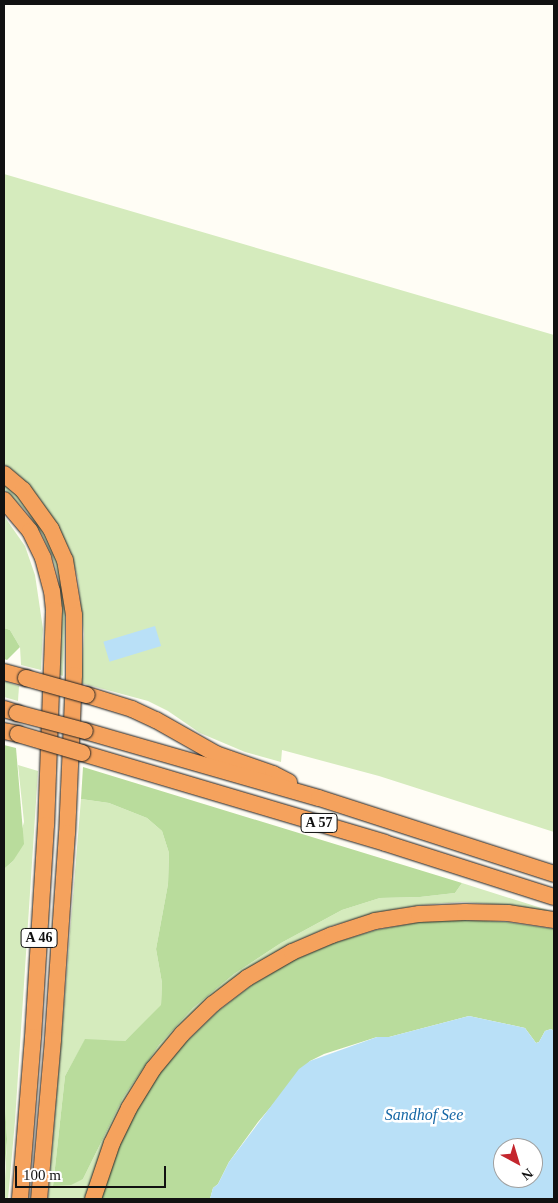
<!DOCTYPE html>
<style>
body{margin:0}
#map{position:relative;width:558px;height:1203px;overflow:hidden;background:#fffdf5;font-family:"Times New Roman",serif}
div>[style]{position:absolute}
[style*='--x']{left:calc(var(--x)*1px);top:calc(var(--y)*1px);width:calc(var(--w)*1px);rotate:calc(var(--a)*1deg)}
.green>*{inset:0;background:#d5ebbd}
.forest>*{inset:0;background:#b9dc9c}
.water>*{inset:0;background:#b9e0f7;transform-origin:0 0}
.roads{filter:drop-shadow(0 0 1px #222) drop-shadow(0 0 1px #222)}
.highway>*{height:16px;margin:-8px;padding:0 8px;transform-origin:8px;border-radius:8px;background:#f5a25d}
.bridges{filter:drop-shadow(0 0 1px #222) drop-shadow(0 0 1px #222)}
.highway-bridge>*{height:16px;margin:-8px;padding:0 8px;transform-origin:8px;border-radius:8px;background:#f5a25d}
span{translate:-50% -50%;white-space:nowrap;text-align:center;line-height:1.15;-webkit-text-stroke:5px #fff;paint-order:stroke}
.shield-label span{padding:1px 4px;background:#fff;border:1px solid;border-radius:4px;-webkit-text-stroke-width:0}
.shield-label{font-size:14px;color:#111;font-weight:700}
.water-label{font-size:16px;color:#1768a6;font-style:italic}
.frame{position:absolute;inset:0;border:5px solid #111;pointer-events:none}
.north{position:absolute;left:493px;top:1138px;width:50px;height:50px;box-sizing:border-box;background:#fff;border:1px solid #a0a0a0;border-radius:50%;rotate:141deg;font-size:14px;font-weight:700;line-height:20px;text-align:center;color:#111}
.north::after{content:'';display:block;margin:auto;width:18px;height:22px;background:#c4262e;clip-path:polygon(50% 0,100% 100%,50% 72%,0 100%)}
.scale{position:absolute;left:15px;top:1166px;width:151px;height:22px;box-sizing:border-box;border:2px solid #111;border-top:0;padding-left:6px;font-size:15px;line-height:18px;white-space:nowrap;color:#111;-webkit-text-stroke:4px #fff;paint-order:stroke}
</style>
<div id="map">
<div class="green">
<i style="clip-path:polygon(4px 174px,554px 335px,554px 832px,379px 776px,282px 750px,281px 762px,245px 752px,200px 733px,168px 711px,148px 701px,81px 683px,84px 634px,78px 579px,70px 550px,40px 499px,21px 477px,4px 464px)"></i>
<i style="clip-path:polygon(4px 481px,15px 490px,55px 548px,66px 590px,63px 676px,60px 675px,59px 580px,52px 556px,41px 533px,27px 512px,4px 489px)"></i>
<i style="clip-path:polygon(4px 516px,25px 546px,35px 575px,43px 629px,41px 670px,21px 665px,20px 647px,10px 630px,4px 628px)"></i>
<i style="clip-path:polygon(4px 681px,19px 686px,18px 701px,4px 697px)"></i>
<i style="clip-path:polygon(18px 765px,38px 771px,15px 1121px,8px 1199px,4px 1199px,7px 1139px,4px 1089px,4px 869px,13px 861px,24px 822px)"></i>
<i style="clip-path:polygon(81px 799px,109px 803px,147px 818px,162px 831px,169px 853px,168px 884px,156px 949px,162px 983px,161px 1006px,125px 1041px,85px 1040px,65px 1076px,53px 1186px,83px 1179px,123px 1098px,159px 1045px,193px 1008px,234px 974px,281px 943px,342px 910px,380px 898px,420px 897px,455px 893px,462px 883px,554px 912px,507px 905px,462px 902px,421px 905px,375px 913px,331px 926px,288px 945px,244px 971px,208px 999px,105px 1142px,85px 1199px,48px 1199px)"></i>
</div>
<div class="forest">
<i style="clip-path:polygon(4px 628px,10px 630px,20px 647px,7px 660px,4px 659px)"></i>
<i style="clip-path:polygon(4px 745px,16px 748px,24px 844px,13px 861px,4px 869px)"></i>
<i style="clip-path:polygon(83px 767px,462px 883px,455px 893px,420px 897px,380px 898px,342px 910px,281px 943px,234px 974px,193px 1008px,159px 1045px,123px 1098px,83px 1179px,71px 1185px,53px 1186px,65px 1076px,85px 1039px,125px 1041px,161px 1005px,162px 983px,156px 949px,168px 884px,169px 853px,162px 831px,147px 818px,109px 803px,81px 799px)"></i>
<i style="clip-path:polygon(462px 920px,506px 922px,554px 929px,554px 1031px,551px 1029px,545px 1031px,539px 1042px,536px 1043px,525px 1028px,469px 1016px,389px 1037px,377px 1037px,324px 1054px,310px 1061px,258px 1122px,229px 1162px,218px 1184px,213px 1188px,210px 1199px,100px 1199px,118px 1148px,136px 1111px,160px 1073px,185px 1043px,218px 1011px,252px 985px,294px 960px,334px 943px,376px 930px,420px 922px)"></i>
<i style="clip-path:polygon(4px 1089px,7px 1139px,4px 1182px)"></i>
</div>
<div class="water">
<i style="left:155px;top:626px;width:21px;height:54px;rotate:73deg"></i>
<i style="clip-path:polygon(evenodd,469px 1016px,525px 1028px,536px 1043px,539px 1042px,545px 1031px,551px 1029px,554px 1031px,554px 1199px,210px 1199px,213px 1188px,218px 1184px,229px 1162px,299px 1069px,310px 1061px,377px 1037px,389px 1037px,469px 1016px,503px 1148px,533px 1148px,533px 1178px,503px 1178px,503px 1148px)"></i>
</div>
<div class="roads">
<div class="highway">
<i style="--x:4;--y:474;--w:25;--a:40"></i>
<i style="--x:23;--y:490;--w:48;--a:54.3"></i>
<i style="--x:51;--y:529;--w:34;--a:66"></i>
<i style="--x:65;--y:560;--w:56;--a:80.7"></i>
<i style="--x:74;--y:615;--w:60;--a:90"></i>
<i style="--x:74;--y:675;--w:158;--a:92.5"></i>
<i style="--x:67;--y:833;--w:207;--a:93.9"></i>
<i style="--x:53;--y:1040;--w:160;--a:95"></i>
<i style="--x:4;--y:500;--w:40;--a:50"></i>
<i style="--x:30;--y:531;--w:30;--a:64"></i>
<i style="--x:43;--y:558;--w:34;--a:75"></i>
<i style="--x:52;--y:591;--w:19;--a:84"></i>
<i style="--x:54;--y:610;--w:215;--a:92.1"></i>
<i style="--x:46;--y:825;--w:212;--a:93.5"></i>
<i style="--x:33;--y:1037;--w:163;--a:94.6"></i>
<i style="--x:4;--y:672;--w:23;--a:15"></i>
<i style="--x:87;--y:695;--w:47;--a:17.3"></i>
<i style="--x:132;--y:709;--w:26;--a:25"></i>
<i style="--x:156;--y:720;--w:69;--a:29.5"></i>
<i style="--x:216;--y:754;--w:60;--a:19.3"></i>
<i style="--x:273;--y:774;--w:18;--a:27"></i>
<i style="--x:4;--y:709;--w:14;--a:17"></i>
<i style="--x:4;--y:731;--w:14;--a:12"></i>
<i style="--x:85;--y:731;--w:243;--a:16"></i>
<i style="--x:319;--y:798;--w:247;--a:17.9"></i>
<i style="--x:82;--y:753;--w:316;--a:16.5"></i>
<i style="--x:385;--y:843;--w:177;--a:17.7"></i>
<i style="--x:93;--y:1199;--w:59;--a:-71.3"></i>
<i style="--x:112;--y:1143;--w:39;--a:-64"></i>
<i style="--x:129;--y:1108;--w:46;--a:-58.4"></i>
<i style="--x:153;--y:1069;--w:45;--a:-50.4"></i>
<i style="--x:182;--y:1034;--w:43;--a:-44.1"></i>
<i style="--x:213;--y:1004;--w:43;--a:-37.4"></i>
<i style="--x:247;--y:978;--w:52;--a:-30"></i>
<i style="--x:292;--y:952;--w:43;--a:-23"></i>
<i style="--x:332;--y:935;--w:45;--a:-18"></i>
<i style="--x:375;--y:921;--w:45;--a:-9"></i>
<i style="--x:419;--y:914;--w:46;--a:-2.5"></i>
<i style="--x:465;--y:912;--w:43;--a:1.3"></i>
<i style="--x:508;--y:913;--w:47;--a:8.7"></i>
</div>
</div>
<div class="bridges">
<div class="highway-bridge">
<i style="--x:26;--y:678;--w:63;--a:15.6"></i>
<i style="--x:17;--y:713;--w:70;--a:14.8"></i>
<i style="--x:18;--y:734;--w:67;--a:16.5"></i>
</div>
</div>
<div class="shield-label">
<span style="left:319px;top:823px">A 57</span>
<span style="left:39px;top:938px">A 46</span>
</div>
<div class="water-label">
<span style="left:424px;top:1115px">Sandhof See</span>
</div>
<div class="frame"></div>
<div class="north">N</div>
<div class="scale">100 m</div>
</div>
